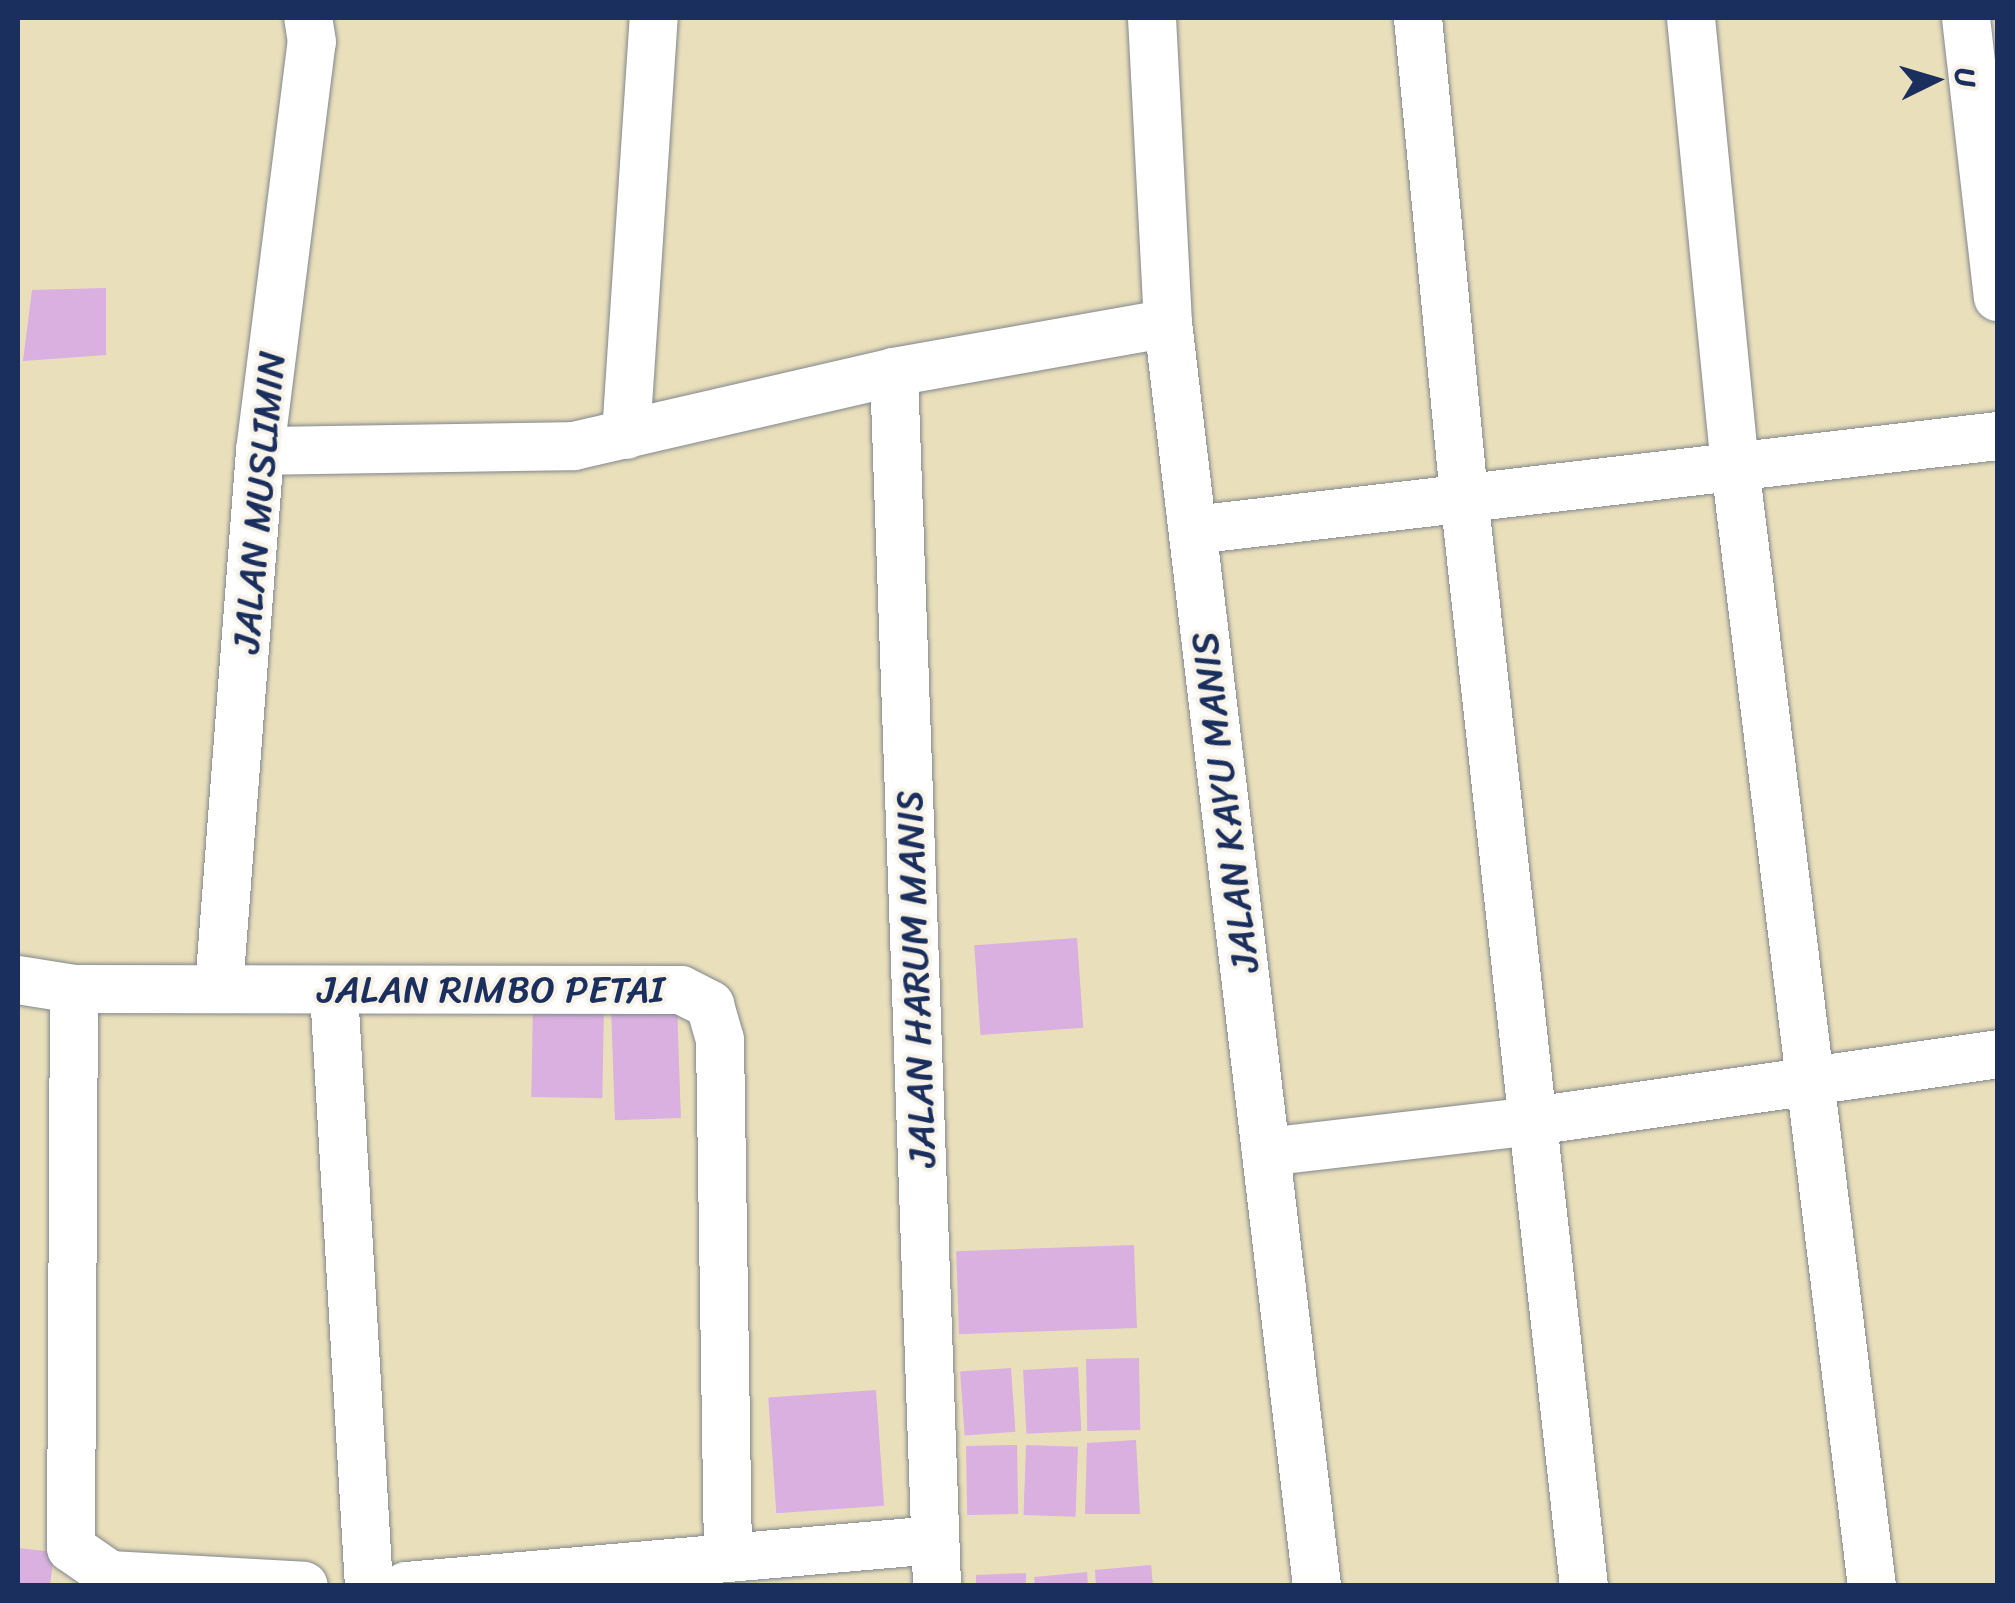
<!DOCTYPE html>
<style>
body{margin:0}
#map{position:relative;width:2015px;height:1603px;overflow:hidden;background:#e9dfbb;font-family:Sriracha,sans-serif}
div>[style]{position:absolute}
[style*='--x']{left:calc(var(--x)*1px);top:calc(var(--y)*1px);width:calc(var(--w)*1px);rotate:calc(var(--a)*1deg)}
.building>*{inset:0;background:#d9b0e0;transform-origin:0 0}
.roads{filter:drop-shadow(0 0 2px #82878c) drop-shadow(0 0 2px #82878c)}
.minor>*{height:48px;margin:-24px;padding:0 24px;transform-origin:24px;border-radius:24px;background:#fff}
span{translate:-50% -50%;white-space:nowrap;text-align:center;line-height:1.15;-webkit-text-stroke:8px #f7f3e8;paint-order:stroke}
.street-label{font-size:38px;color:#1b2f5e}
.frame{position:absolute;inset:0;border:20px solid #1b2f5e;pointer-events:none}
.north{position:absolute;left:1885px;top:30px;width:100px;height:100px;-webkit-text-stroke:8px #f7f3e8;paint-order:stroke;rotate:85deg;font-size:28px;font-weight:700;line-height:40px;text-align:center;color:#1b2f5e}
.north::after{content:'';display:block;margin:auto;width:35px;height:45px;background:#1b2f5e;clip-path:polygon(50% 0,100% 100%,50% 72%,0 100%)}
</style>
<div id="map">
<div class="building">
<i style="clip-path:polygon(106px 288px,106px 355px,23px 361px,32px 290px)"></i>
<i style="left:1077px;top:938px;width:90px;height:103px;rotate:86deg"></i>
<i style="left:533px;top:1001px;width:71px;height:96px;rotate:1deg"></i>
<i style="left:677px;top:1005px;width:113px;height:66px;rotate:88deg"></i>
<i style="left:1134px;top:1245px;width:83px;height:178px;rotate:88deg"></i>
<i style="left:1139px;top:1358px;width:72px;height:53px;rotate:89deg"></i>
<i style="left:1078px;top:1367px;width:64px;height:55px;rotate:87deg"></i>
<i style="left:1011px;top:1368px;width:64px;height:51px;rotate:86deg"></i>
<i style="left:876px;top:1390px;width:116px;height:108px;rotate:86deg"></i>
<i style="clip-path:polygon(1136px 1440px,1140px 1514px,1085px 1514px,1087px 1443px)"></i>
<i style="left:1017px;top:1445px;width:69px;height:51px;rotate:89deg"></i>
<i style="left:1026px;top:1445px;width:52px;height:70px;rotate:2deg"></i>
<i style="clip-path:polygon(18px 1548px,54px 1552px,50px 1586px,18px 1586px)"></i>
<i style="clip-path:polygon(1151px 1565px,1153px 1586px,1096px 1586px,1095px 1570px)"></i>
<i style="clip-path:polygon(1087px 1572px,1088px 1586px,1035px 1586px,1034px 1577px)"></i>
<i style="clip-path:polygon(1026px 1573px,1026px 1586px,976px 1586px,976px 1575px)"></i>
</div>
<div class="roads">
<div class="minor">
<i style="--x:1152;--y:18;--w:305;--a:87"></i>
<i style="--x:1168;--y:323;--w:1272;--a:83.27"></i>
<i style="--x:1418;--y:18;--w:480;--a:84.5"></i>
<i style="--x:1464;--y:496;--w:1097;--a:83.72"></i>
<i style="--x:1691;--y:18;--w:450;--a:84.4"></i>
<i style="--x:1735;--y:466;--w:1128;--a:83.03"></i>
<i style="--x:1966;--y:18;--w:281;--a:83.5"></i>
<i style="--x:894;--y:372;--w:1215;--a:87.97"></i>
<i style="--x:626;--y:435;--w:418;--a:-86.2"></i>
<i style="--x:260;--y:451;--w:314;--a:-0.9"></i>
<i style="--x:574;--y:446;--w:328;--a:-13"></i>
<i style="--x:894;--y:372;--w:278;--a:-10.1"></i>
<i style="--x:1194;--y:530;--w:809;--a:-6.67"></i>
<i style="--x:18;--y:980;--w:57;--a:9.1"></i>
<i style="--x:74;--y:989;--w:607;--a:0.09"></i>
<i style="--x:681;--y:990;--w:33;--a:27"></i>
<i style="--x:710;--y:1005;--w:36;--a:74"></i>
<i style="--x:720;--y:1040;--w:514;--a:89.11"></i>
<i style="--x:219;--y:988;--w:539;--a:-85.63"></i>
<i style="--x:260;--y:451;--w:412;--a:-82.8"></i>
<i style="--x:312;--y:42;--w:24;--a:-99"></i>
<i style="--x:74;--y:989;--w:559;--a:90.31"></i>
<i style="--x:71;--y:1548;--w:47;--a:34.7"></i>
<i style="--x:110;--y:1575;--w:194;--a:3.2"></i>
<i style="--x:334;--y:992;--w:595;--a:86.63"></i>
<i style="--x:1266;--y:1152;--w:270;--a:-6.6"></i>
<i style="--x:1534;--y:1121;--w:469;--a:-8.2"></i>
<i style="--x:406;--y:1586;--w:531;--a:-4.97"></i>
</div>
</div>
<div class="street-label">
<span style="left:259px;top:502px;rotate:-85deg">JALAN MUSLIMIN</span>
<span style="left:1225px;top:802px;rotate:-97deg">JALAN KAYU MANIS</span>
<span style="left:916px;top:979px;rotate:-92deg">JALAN HARUM MANIS</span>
<span style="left:491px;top:990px">JALAN RIMBO PETAI</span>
</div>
<div class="frame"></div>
<div class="north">U</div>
</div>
